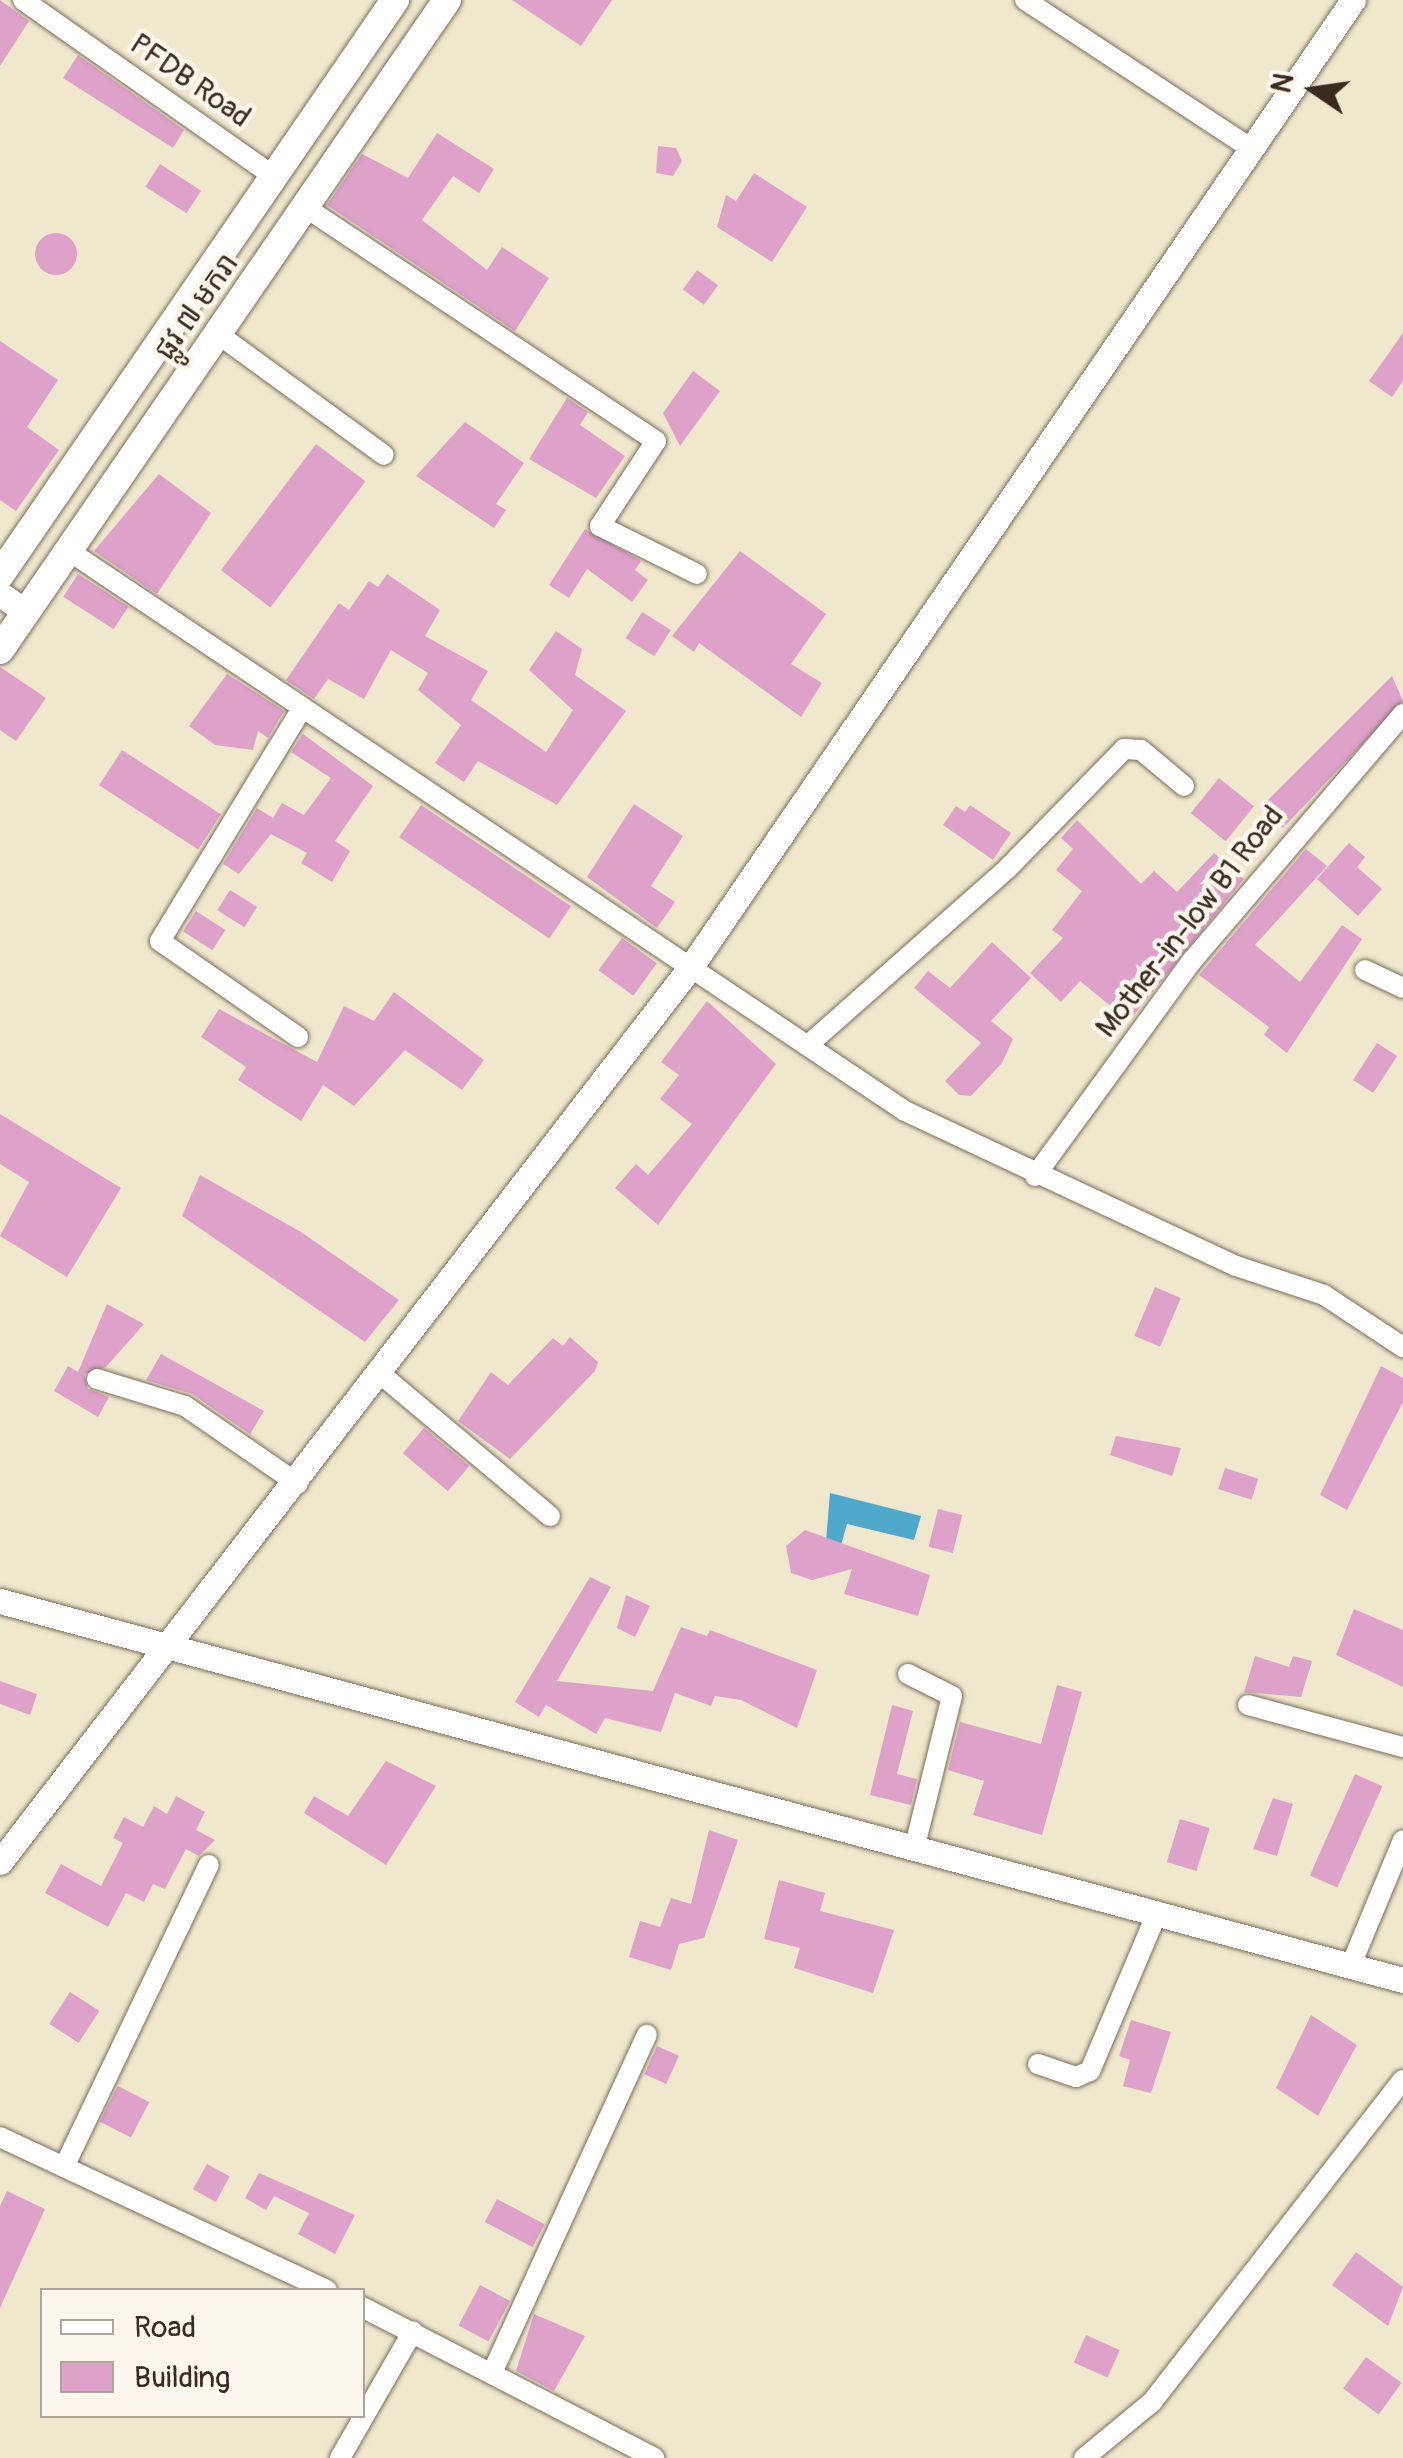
<!DOCTYPE html>
<meta charset="utf-8">
<style>
body{margin:0}
#map{position:relative;width:1403px;height:2458px;overflow:hidden;background:#f0e8cd;font-family:Pangolin,"Noto Sans Khmer",sans-serif}
div>[style]{position:absolute}
[style*='--x']{left:calc(var(--x)*1px);top:calc(var(--y)*1px);width:calc(var(--w)*1px);rotate:calc(var(--a)*1deg)}
.water>*{inset:0;background:#4ea9cc}
.building>*{inset:0;background:#dea1c9;transform-origin:0 0}
.round{border-radius:50%}
.roads{filter:drop-shadow(0 0 2px #7a6c5b) drop-shadow(0 0 2px #7a6c5b)}
.minor>*{height:20px;margin:-10px;padding:0 10px;transform-origin:10px;border-radius:10px;background:#fff}
.tertiary>*{height:25px;margin:-12.5px;padding:0 12.5px;transform-origin:12.5px;border-radius:12.5px;background:#fff}
.secondary>*{height:28px;margin:-14px;padding:0 14px;transform-origin:14px;border-radius:14px;background:#fff}
span{translate:-50% -50%;white-space:nowrap;text-align:center;line-height:1.15;-webkit-text-stroke:9px #fbf7ec;paint-order:stroke}
.street-label{font-size:30px;color:#3b2a1e}
.legend{position:absolute;left:40px;top:2288px;width:325px;height:130px;box-sizing:border-box;background:#fbf7ec;border:2px solid #aea59a;margin:0;padding:12px 18px;list-style:none;font-size:30px;color:#3b2a1e}
.legend li{display:flex;align-items:center;gap:20px;height:50px}
.legend b{width:50px;border:2px solid #aea59a}
.north{position:absolute;left:1263px;top:40px;width:100px;height:100px;-webkit-text-stroke:8px #fbf7ec;paint-order:stroke;rotate:283deg;font-size:28px;font-weight:700;line-height:40px;text-align:center;color:#3b2a1e}
.north::after{content:'';display:block;margin:auto;width:35px;height:45px;background:#3b2a1e;clip-path:polygon(50% 0,100% 100%,50% 72%,0 100%)}
</style>
<div id="map">
<div class="water">
<i style="clip-path:polygon(830px 1493px,921px 1516px,914px 1540px,847px 1524px,841px 1545px,826px 1541px)"></i>
</div>
<div class="building">
<i style="clip-path:polygon(0 0,29px 21px,0 66px)"></i>
<i style="clip-path:polygon(512px 0,612px 0,581px 46px)"></i>
<i style="clip-path:polygon(78px 55px,184px 130px,173px 148px,63px 78px)"></i>
<i style="clip-path:polygon(437px 133px,494px 169px,479px 193px,453px 176px,422px 220px,487px 270px,502px 247px,549px 278px,515px 331px,327px 205px,362px 154px,408px 178px)"></i>
<i style="clip-path:polygon(658px 146px,676px 148px,682px 161px,673px 176px,656px 173px)"></i>
<i style="left:160px;top:164px;width:49px;height:27px;rotate:33deg"></i>
<i style="clip-path:polygon(754px 173px,807px 207px,772px 262px,717px 227px,726px 195px,736px 201px)"></i>
<i class="round" style="left:35px;top:233px;width:42px;height:42px"></i>
<i style="left:697px;top:270px;width:26px;height:24px;rotate:36deg"></i>
<i style="clip-path:polygon(1403px 333px,1403px 381px,1392px 397px,1369px 381px)"></i>
<i style="clip-path:polygon(0 341px,58px 380px,27px 427px,59px 450px,16px 511px,0 500px)"></i>
<i style="clip-path:polygon(693px 371px,720px 391px,680px 446px,663px 413px)"></i>
<i style="clip-path:polygon(567px 398px,588px 412px,580px 425px,625px 456px,596px 498px,529px 459px)"></i>
<i style="clip-path:polygon(465px 422px,524px 463px,496px 504px,506px 510px,494px 528px,416px 476px)"></i>
<i style="left:316px;top:444px;width:62px;height:158px;rotate:37deg"></i>
<i style="clip-path:polygon(159px 474px,211px 513px,157px 594px,94px 551px)"></i>
<i style="clip-path:polygon(585px 529px,641px 561px,635px 570px,648px 580px,632px 602px,587px 569px,569px 598px,549px 585px)"></i>
<i style="clip-path:polygon(740px 551px,826px 614px,791px 664px,822px 683px,801px 717px,699px 643px,694px 652px,672px 636px)"></i>
<i style="left:78px;top:574px;width:60px;height:27px;rotate:33deg"></i>
<i style="clip-path:polygon(387px 574px,440px 610px,425px 636px,488px 671px,471px 700px,546px 752px,573px 710px,529px 670px,556px 631px,582px 649px,575px 675px,626px 711px,557px 805px,478px 761px,464px 782px,435px 763px,461px 725px,418px 690px,428px 673px,391px 650px,364px 699px,328px 679px,314px 699px,286px 680px,339px 603px,349px 610px,369px 581px,378px 587px)"></i>
<i style="left:642px;top:612px;width:34px;height:31px;rotate:32deg"></i>
<i style="clip-path:polygon(0 667px,46px 698px,16px 741px,0 730px)"></i>
<i style="clip-path:polygon(227px 674px,284px 711px,268px 738px,258px 731px,253px 750px,215px 745px,189px 726px)"></i>
<i style="clip-path:polygon(1392px 676px,1403px 701px,1283px 828px,1260px 808px)"></i>
<i style="clip-path:polygon(303px 734px,373px 786px,335px 841px,350px 851px,332px 882px,301px 863px,307px 853px,271px 834px,239px 874px,223px 864px,257px 808px,273px 818px,282px 803px,304px 815px,331px 778px,291px 752px)"></i>
<i style="left:122px;top:750px;width:118px;height:42px;rotate:33deg"></i>
<i style="left:1219px;top:778px;width:45px;height:45px;rotate:39deg"></i>
<i style="clip-path:polygon(634px 804px,683px 836px,651px 886px,675px 902px,657px 928px,587px 877px)"></i>
<i style="left:421px;top:805px;width:181px;height:39px;rotate:34deg"></i>
<i style="clip-path:polygon(970px 805px,1011px 833px,993px 860px,943px 825px,956px 806px,965px 812px)"></i>
<i style="clip-path:polygon(1077px 820px,1141px 884px,1154px 871px,1177px 892px,1214px 853px,1244px 879px,1129px 1021px,1080px 981px,1061px 1002px,1030px 973px,1063px 938px,1052px 930px,1082px 891px,1056px 870px,1073px 849px,1061px 838px)"></i>
<i style="clip-path:polygon(1349px 843px,1365px 857px,1357px 867px,1382px 889px,1358px 916px,1317px 879px)"></i>
<i style="clip-path:polygon(1306px 849px,1327px 866px,1255px 945px,1300px 982px,1342px 925px,1362px 939px,1287px 1053px,1264px 1035px,1269px 1027px,1199px 975px)"></i>
<i style="left:230px;top:890px;width:32px;height:24px;rotate:32deg"></i>
<i style="left:196px;top:911px;width:35px;height:24px;rotate:33deg"></i>
<i style="left:622px;top:938px;width:43px;height:40px;rotate:36deg"></i>
<i style="clip-path:polygon(992px 942px,1031px 978px,991px 1021px,1013px 1039px,1002px 1063px,971px 1096px,959px 1095px,945px 1081px,981px 1043px,914px 988px,928px 971px,950px 988px)"></i>
<i style="clip-path:polygon(394px 992px,484px 1060px,462px 1090px,405px 1050px,354px 1106px,323px 1085px,301px 1121px,238px 1080px,246px 1067px,201px 1037px,219px 1009px,317px 1062px,344px 1006px,374px 1021px)"></i>
<i style="clip-path:polygon(707px 1001px,776px 1064px,658px 1225px,615px 1188px,636px 1164px,648px 1175px,692px 1124px,660px 1099px,679px 1075px,661px 1062px)"></i>
<i style="left:1377px;top:1043px;width:24px;height:44px;rotate:33deg"></i>
<i style="clip-path:polygon(0 1114px,121px 1188px,67px 1277px,0 1236px,29px 1182px,0 1164px)"></i>
<i style="clip-path:polygon(200px 1175px,301px 1232px,399px 1300px,365px 1342px,182px 1216px)"></i>
<i style="left:1155px;top:1287px;width:28px;height:53px;rotate:23deg"></i>
<i style="clip-path:polygon(107px 1304px,144px 1324px,106px 1367px,84px 1374px,88px 1389px,109px 1397px,98px 1417px,54px 1391px,68px 1366px,78px 1372px)"></i>
<i style="clip-path:polygon(570px 1337px,598px 1362px,595px 1371px,510px 1459px,458px 1421px,491px 1372px,508px 1385px,553px 1338px,563px 1346px)"></i>
<i style="clip-path:polygon(161px 1354px,264px 1411px,250px 1434px,192px 1394px,146px 1380px)"></i>
<i style="clip-path:polygon(1381px 1366px,1403px 1378px,1403px 1402px,1347px 1510px,1320px 1495px)"></i>
<i style="left:424px;top:1428px;width:59px;height:33px;rotate:40deg"></i>
<i style="clip-path:polygon(1116px 1436px,1181px 1448px,1172px 1476px,1110px 1455px)"></i>
<i style="left:1225px;top:1468px;width:35px;height:22px;rotate:18deg"></i>
<i style="left:938px;top:1509px;width:25px;height:39px;rotate:14deg"></i>
<i style="clip-path:polygon(805px 1530px,930px 1575px,918px 1616px,844px 1594px,852px 1569px,812px 1580px,791px 1573px,786px 1546px)"></i>
<i style="clip-path:polygon(590px 1577px,611px 1587px,557px 1681px,653px 1691px,681px 1627px,707px 1636px,710px 1630px,817px 1670px,797px 1728px,741px 1700px,715px 1696px,711px 1706px,675px 1693px,661px 1732px,605px 1718px,596px 1734px,546px 1705px,539px 1717px,515px 1702px)"></i>
<i style="clip-path:polygon(626px 1595px,650px 1606px,635px 1637px,617px 1628px)"></i>
<i style="clip-path:polygon(1354px 1609px,1403px 1630px,1403px 1687px,1336px 1655px)"></i>
<i style="clip-path:polygon(1255px 1656px,1289px 1667px,1293px 1656px,1312px 1661px,1301px 1697px,1244px 1692px)"></i>
<i style="clip-path:polygon(0 1681px,37px 1694px,30px 1715px,0 1704px)"></i>
<i style="clip-path:polygon(1057px 1685px,1082px 1692px,1042px 1835px,973px 1815px,984px 1781px,948px 1770px,960px 1722px,1041px 1744px)"></i>
<i style="clip-path:polygon(892px 1705px,913px 1711px,897px 1774px,917px 1779px,911px 1805px,870px 1795px)"></i>
<i style="clip-path:polygon(386px 1761px,436px 1786px,386px 1865px,304px 1813px,314px 1796px,348px 1816px)"></i>
<i style="left:1355px;top:1774px;width:30px;height:111px;rotate:24deg"></i>
<i style="clip-path:polygon(176px 1796px,205px 1812px,196px 1830px,215px 1840px,199px 1856px,186px 1849px,165px 1889px,153px 1884px,144px 1902px,126px 1893px,108px 1927px,45px 1893px,61px 1864px,101px 1886px,123px 1843px,113px 1838px,124px 1817px,143px 1827px,154px 1806px,167px 1814px)"></i>
<i style="clip-path:polygon(1273px 1798px,1293px 1804px,1277px 1856px,1253px 1849px)"></i>
<i style="left:1180px;top:1819px;width:31px;height:45px;rotate:17deg"></i>
<i style="clip-path:polygon(709px 1830px,738px 1840px,704px 1938px,679px 1944px,671px 1970px,629px 1957px,640px 1921px,660px 1927px,671px 1898px,691px 1904px)"></i>
<i style="clip-path:polygon(779px 1880px,825px 1893px,820px 1911px,894px 1930px,873px 1993px,794px 1968px,800px 1948px,764px 1939px)"></i>
<i style="left:70px;top:1992px;width:35px;height:38px;rotate:33deg"></i>
<i style="clip-path:polygon(1311px 2015px,1357px 2045px,1318px 2116px,1276px 2088px)"></i>
<i style="clip-path:polygon(1131px 2020px,1171px 2032px,1151px 2093px,1123px 2086px,1130px 2060px,1119px 2056px)"></i>
<i style="left:657px;top:2046px;width:24px;height:31px;rotate:24deg"></i>
<i style="left:118px;top:2086px;width:35px;height:40px;rotate:27deg"></i>
<i style="left:207px;top:2164px;width:26px;height:29px;rotate:29deg"></i>
<i style="clip-path:polygon(259px 2173px,355px 2215px,335px 2254px,298px 2234px,309px 2213px,274px 2196px,266px 2210px,245px 2198px)"></i>
<i style="clip-path:polygon(7px 2191px,45px 2209px,0 2308px,0 2206px)"></i>
<i style="left:497px;top:2199px;width:54px;height:26px;rotate:28deg"></i>
<i style="clip-path:polygon(1356px 2252px,1403px 2287px,1388px 2326px,1332px 2285px)"></i>
<i style="left:480px;top:2285px;width:34px;height:46px;rotate:28deg"></i>
<i style="clip-path:polygon(534px 2314px,585px 2336px,554px 2391px,516px 2371px)"></i>
<i style="left:1086px;top:2335px;width:37px;height:30px;rotate:24deg"></i>
<i style="left:1366px;top:2357px;width:44px;height:39px;rotate:36deg"></i>
</div>
<div class="roads">
<div class="minor">
<i style="--x:23;--y:0;--w:306;--a:35.1"></i>
<i style="--x:1025;--y:0;--w:273;--a:33.3"></i>
<i style="--x:305;--y:207;--w:422;--a:33.7"></i>
<i style="--x:656;--y:441;--w:102;--a:123.4"></i>
<i style="--x:600;--y:526;--w:108;--a:26.3"></i>
<i style="--x:218;--y:334;--w:205;--a:36.1"></i>
<i style="--x:69;--y:551;--w:1006;--a:33.82"></i>
<i style="--x:905;--y:1111;--w:365;--a:25.1"></i>
<i style="--x:1236;--y:1266;--w:93;--a:18.2"></i>
<i style="--x:1324;--y:1295;--w:95;--a:33.4"></i>
<i style="--x:1365;--y:970;--w:42;--a:25.3"></i>
<i style="--x:298;--y:1037;--w:168;--a:-145.2"></i>
<i style="--x:160;--y:941;--w:273;--a:-58.6"></i>
<i style="--x:808;--y:1045;--w:266;--a:-41.5"></i>
<i style="--x:1007;--y:869;--w:168;--a:-45.7"></i>
<i style="--x:1124;--y:749;--w:17;--a:3"></i>
<i style="--x:1141;--y:750;--w:56;--a:39.9"></i>
<i style="--x:1035;--y:1176;--w:266;--a:-53.9"></i>
<i style="--x:1192;--y:961;--w:325;--a:-49.5"></i>
<i style="--x:383;--y:1376;--w:218;--a:40"></i>
<i style="--x:97;--y:1379;--w:92;--a:17.1"></i>
<i style="--x:185;--y:1406;--w:137;--a:34.6"></i>
<i style="--x:908;--y:1674;--w:49;--a:26.6"></i>
<i style="--x:952;--y:1696;--w:159;--a:103.9"></i>
<i style="--x:1248;--y:1705;--w:161;--a:15.2"></i>
<i style="--x:1351;--y:1965;--w:135;--a:-67.4"></i>
<i style="--x:1038;--y:2064;--w:40;--a:18.9"></i>
<i style="--x:1076;--y:2077;--w:15;--a:-23"></i>
<i style="--x:1090;--y:2071;--w:172;--a:-67"></i>
<i style="--x:0;--y:2137;--w:361;--a:25.1"></i>
<i style="--x:64;--y:2167;--w:335;--a:-64.4"></i>
<i style="--x:362;--y:2307;--w:329;--a:27.3"></i>
<i style="--x:492;--y:2373;--w:372;--a:-65.4"></i>
<i style="--x:340;--y:2458;--w:146;--a:-60.1"></i>
<i style="--x:1084;--y:2458;--w:88;--a:-39.5"></i>
<i style="--x:1152;--y:2402;--w:408;--a:-52.1"></i>
</div>
<div class="tertiary">
<i style="--x:0;--y:594;--w:32;--a:35"></i>
<i style="--x:0;--y:1601;--w:1453;--a:15.12"></i>
<i style="--x:0;--y:1862;--w:1133;--a:-52.35"></i>
<i style="--x:692;--y:965;--w:1170;--a:-55.59"></i>
</div>
<div class="secondary">
<i style="--x:0;--y:575;--w:698;--a:-55.51"></i>
<i style="--x:0;--y:650;--w:789;--a:-55.48"></i>
</div>
</div>
<div class="street-label">
<span style="left:190px;top:81px;rotate:35deg">PFDB Road</span>
<span style="left:197px;top:307px;rotate:-55deg">ផ្លូវ ៧ មករា</span>
<span style="left:1190px;top:922px;rotate:-52deg">Mother-in-low B1 Road</span>
</div>
<ul class="legend">
<li><b style="height:12px;background:#fff"></b>Road</li>
<li><b style="height:28px;background:#dea1c9"></b>Building</li>
</ul>
<div class="north">N</div>
</div>
